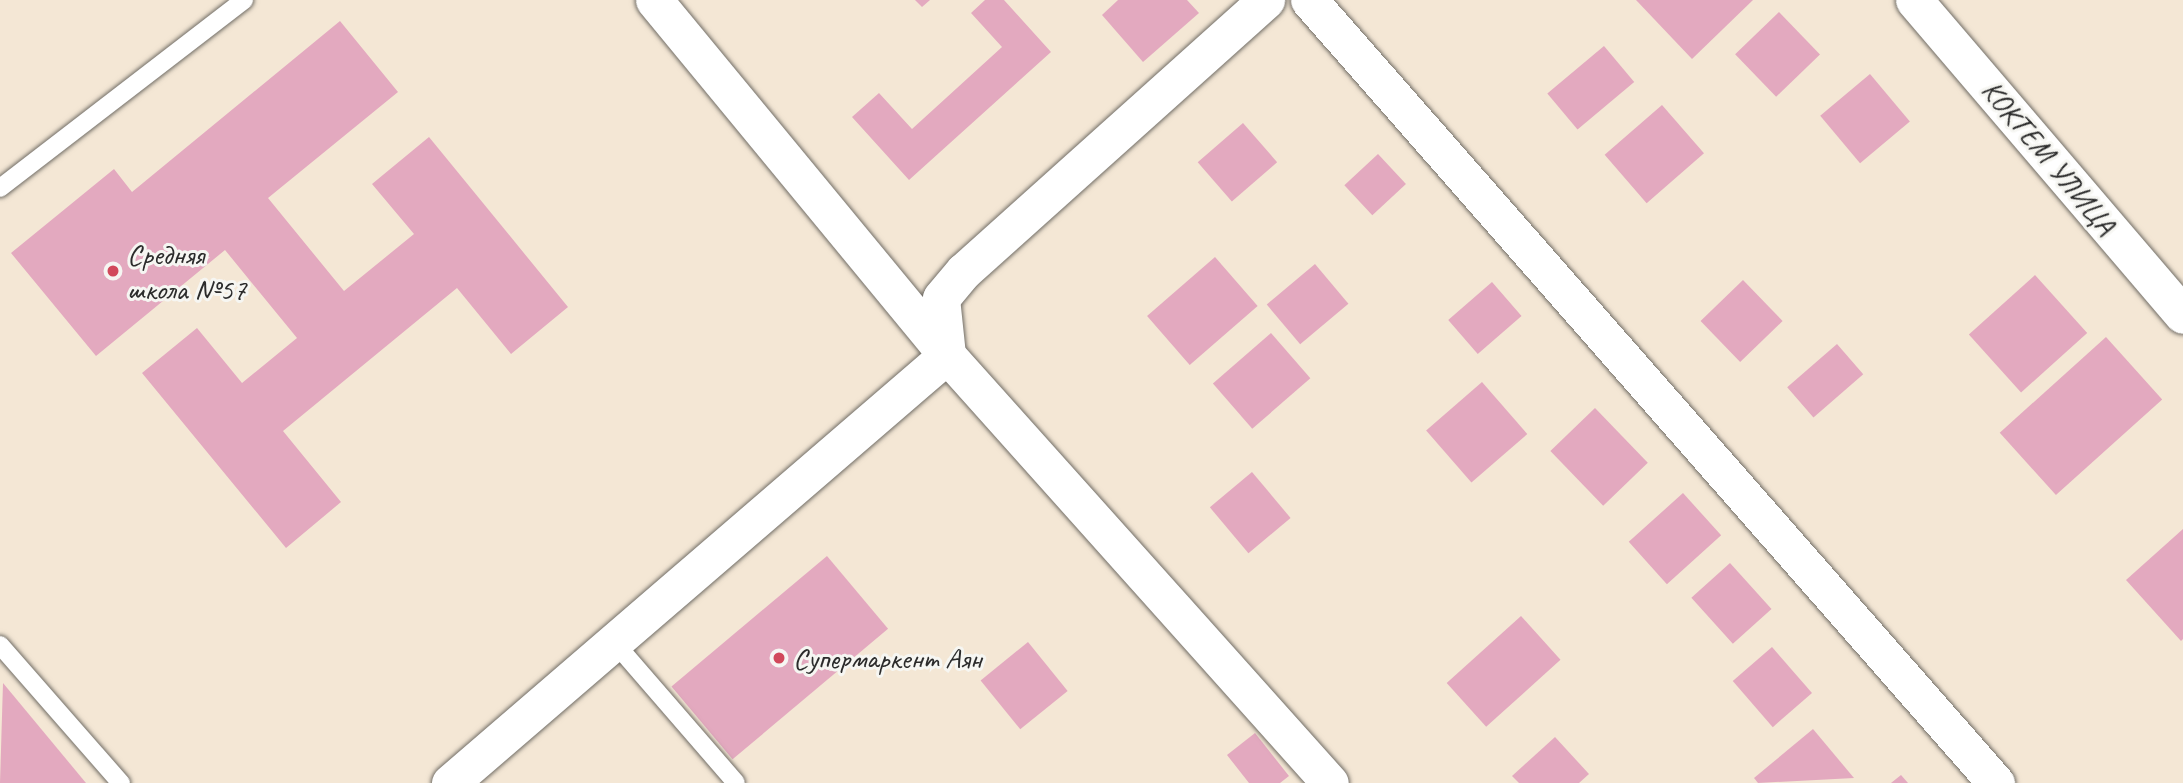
<!DOCTYPE html>
<meta charset="utf-8">
<style>
body{margin:0}
#map{position:relative;width:2183px;height:783px;overflow:hidden;background:#f4e7d5;font-family:Caveat,sans-serif}
div>[style]{position:absolute}
[style*='--x']{left:calc(var(--x)*1px);top:calc(var(--y)*1px);width:calc(var(--w)*1px);rotate:calc(var(--a)*1deg)}
.building>*{inset:0;background:#e3a9bf;transform-origin:0 0}
.roads{filter:drop-shadow(0 0 2px #716d66) drop-shadow(0 0 2px #716d66)}
.lane>*{height:18px;margin:-9px;padding:0 9px;transform-origin:9px;border-radius:9px;background:#fff}
.street>*{height:37px;margin:-18.5px;padding:0 18.5px;transform-origin:18.5px;border-radius:18.5px;background:#fff}
.dots>*{width:19px;height:19px;translate:-50% -50%;box-sizing:border-box;border:4px solid #f6f6f2;border-radius:50%}
span{translate:-50% -50%;white-space:nowrap;text-align:center;line-height:1.15;-webkit-text-stroke:6px #f6f6f2;paint-order:stroke}
.street-label{font-size:30px;color:#2b2b2b}
.poi-label{font-size:30px;color:#2b2b2b}
.left{translate:0 -50%;text-align:left}
</style>
<div id="map">
<div class="building">
<i style="clip-path:polygon(915px 0,930px 0,922px 7px)"></i>
<i style="clip-path:polygon(985px 0,1004px 0,1051px 52px,909px 180px,852px 117px,879px 93px,912px 129px,1002px 47px,971px 13px)"></i>
<i style="clip-path:polygon(1118px 0,1187px 0,1199px 13px,1143px 62px,1102px 15px)"></i>
<i style="clip-path:polygon(1636px 0,1753px 0,1692px 59px)"></i>
<i style="left:1779px;top:12px;width:59px;height:61px;rotate:46deg"></i>
<i style="clip-path:polygon(340px 21px,398px 92px,268px 198px,344px 291px,414px 234px,372px 184px,429px 137px,568px 307px,511px 354px,457px 288px,283px 431px,341px 502px,286px 548px,142px 373px,197px 328px,242px 383px,297px 338px,225px 250px,96px 356px,11px 253px,114px 169px,132px 192px)"></i>
<i style="left:1604px;top:46px;width:47px;height:74px;rotate:50deg"></i>
<i style="left:1870px;top:74px;width:62px;height:65px;rotate:50deg"></i>
<i style="left:1662px;top:105px;width:64px;height:76px;rotate:49deg"></i>
<i style="left:1243px;top:123px;width:52px;height:60px;rotate:49deg"></i>
<i style="left:1378px;top:154px;width:41px;height:46px;rotate:47deg"></i>
<i style="left:1215px;top:257px;width:65px;height:90px;rotate:49deg"></i>
<i style="left:1315px;top:264px;width:52px;height:63px;rotate:50deg"></i>
<i style="left:2035px;top:275px;width:78px;height:89px;rotate:48deg"></i>
<i style="left:1743px;top:280px;width:57px;height:59px;rotate:46deg"></i>
<i style="left:1492px;top:282px;width:45px;height:58px;rotate:49deg"></i>
<i style="left:1271px;top:333px;width:60px;height:77px;rotate:49deg"></i>
<i style="left:2106px;top:337px;width:84px;height:143px;rotate:48deg"></i>
<i style="left:1837px;top:344px;width:40px;height:66px;rotate:49deg"></i>
<i style="left:1482px;top:382px;width:69px;height:74px;rotate:49deg"></i>
<i style="left:1595px;top:408px;width:76px;height:62px;rotate:46deg"></i>
<i style="left:1252px;top:472px;width:60px;height:55px;rotate:50deg"></i>
<i style="left:1683px;top:493px;width:57px;height:73px;rotate:48deg"></i>
<i style="clip-path:polygon(2183px 529px,2183px 639px,2181px 641px,2126px 580px)"></i>
<i style="left:827px;top:556px;width:95px;height:203px;rotate:50deg"></i>
<i style="left:1730px;top:563px;width:62px;height:52px;rotate:48deg"></i>
<i style="left:1521px;top:616px;width:59px;height:100px;rotate:48deg"></i>
<i style="left:1028px;top:642px;width:63px;height:61px;rotate:51deg"></i>
<i style="left:1772px;top:647px;width:61px;height:52px;rotate:49deg"></i>
<i style="clip-path:polygon(3px 683px,86px 783px,0 783px)"></i>
<i style="clip-path:polygon(1813px 729px,1854px 778px,1758px 783px,1754px 778px)"></i>
<i style="clip-path:polygon(1255px 733px,1289px 776px,1280px 783px,1249px 783px,1227px 755px)"></i>
<i style="clip-path:polygon(1555px 737px,1589px 774px,1579px 783px,1519px 783px,1512px 776px)"></i>
<i style="clip-path:polygon(1901px 775px,1908px 783px,1891px 783px)"></i>
</div>
<div class="roads">
<div class="lane">
<i style="--x:0;--y:188;--w:308;--a:-37.6"></i>
<i style="--x:614;--y:642;--w:186;--a:49.1"></i>
<i style="--x:0;--y:645;--w:184;--a:48.8"></i>
</div>
<div class="street">
<i style="--x:654;--y:0;--w:460;--a:50.5"></i>
<i style="--x:947;--y:355;--w:574;--a:48.18"></i>
<i style="--x:1309;--y:0;--w:1042;--a:48.74"></i>
<i style="--x:1914;--y:0;--w:414;--a:49.5"></i>
<i style="--x:450;--y:783;--w:656;--a:-40.73"></i>
<i style="--x:947;--y:355;--w:57;--a:-96"></i>
<i style="--x:941;--y:298;--w:35;--a:-50"></i>
<i style="--x:964;--y:271;--w:406;--a:-41.9"></i>
</div>
</div>
<div class="dots">
<i style="left:113px;top:271px;background:#d1495b"></i>
<i style="left:779px;top:658px;background:#d1495b"></i>
</div>
<div class="street-label">
<span style="left:2049px;top:157px;rotate:50deg">КОКТЕМ УЛИЦА</span>
</div>
<div class="poi-label">
<span class="left" style="left:127px;top:271px">Средняя<br>школа №57</span>
<span class="left" style="left:793px;top:658px">Супермаркент Аян</span>
</div>
</div>
